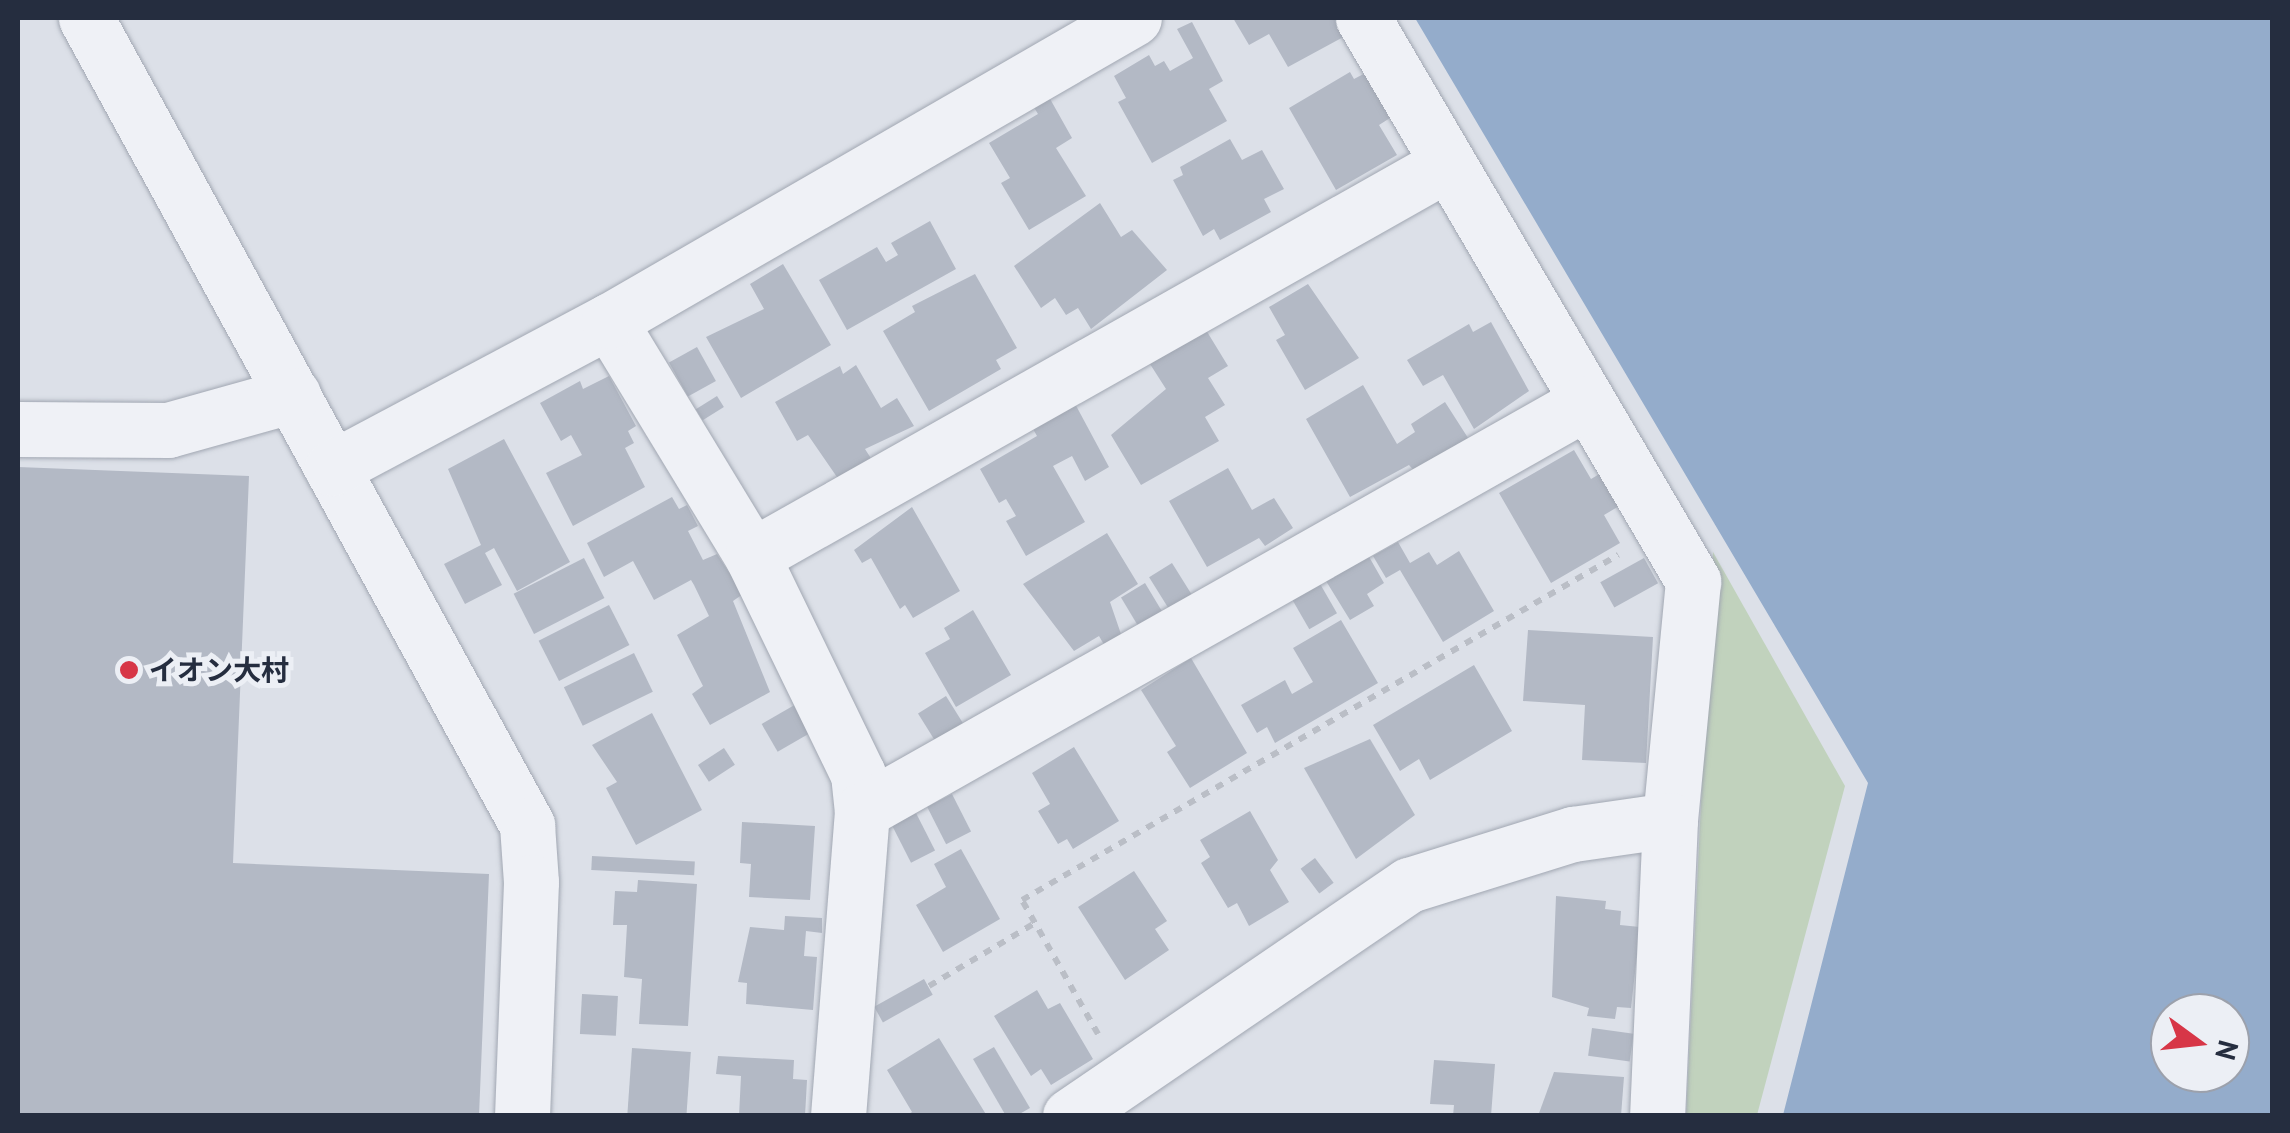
<!DOCTYPE html>
<meta charset="utf-8">
<style>
body{margin:0}
#map{position:relative;width:2290px;height:1133px;overflow:hidden;background:#dce0e8;font-family:"PT Sans","Noto Sans JP",sans-serif}
div>[style]{position:absolute}
[style*='--x']{left:calc(var(--x)*1px);top:calc(var(--y)*1px);width:calc(var(--w)*1px);rotate:calc(var(--a)*1deg)}
.green>*{inset:0;background:#c1d2bd}
.water>*{inset:0;background:#94accb}
.building>*{inset:0;background:#b3b9c5;transform-origin:0 0}
.path>*{height:6px;margin-top:-3px;transform-origin:0;background:repeating-linear-gradient(90deg,#babec6 0 8px,transparent 0 16px)}
.roads{filter:drop-shadow(0 0 2px #a1a7b2) drop-shadow(0 0 2px #a1a7b2)}
.minor>*{height:55px;margin:-27.5px;padding:0 27.5px;transform-origin:27.5px;border-radius:27.5px;background:#eff1f6}
.dots>*{width:28px;height:28px;translate:-50% -50%;box-sizing:border-box;border:5px solid #eceff5;border-radius:50%}
span{translate:-50% -50%;white-space:nowrap;text-align:center;line-height:1.15;-webkit-text-stroke:10px #eceff5;paint-order:stroke}
.poi-label{font-size:28px;color:#252d3f;font-weight:700}
.left{translate:0 -50%;text-align:left}
.frame{position:absolute;inset:0;border:20px solid #252d3f;pointer-events:none}
.north{position:absolute;left:2150px;top:993px;width:100px;height:100px;box-sizing:border-box;background:#eceff5;border:2px solid #9ca1ac;border-radius:50%;rotate:105deg;font-size:28px;font-weight:700;line-height:40px;text-align:center;color:#252d3f}
.north::after{content:'';display:block;margin:auto;width:35px;height:45px;background:#d73647;clip-path:polygon(50% 0,100% 100%,50% 72%,0 100%)}
</style>
<div id="map">
<div class="green">
<i style="clip-path:polygon(1713px 552px,1845px 786px,1757px 1115px,1686px 1116px)"></i>
</div>
<div class="water">
<i style="clip-path:polygon(evenodd,1415px 18px,2272px 18px,2272px 1115px,1783px 1115px,1868px 783px,1415px 18px,2170px 1013px,2230px 1013px,2230px 1073px,2170px 1073px,2170px 1013px)"></i>
</div>
<div class="building">
<i style="clip-path:polygon(1233px 18px,1337px 18px,1347px 35px,1288px 67px,1269px 34px,1249px 45px)"></i>
<i style="clip-path:polygon(1192px 22px,1223px 81px,1209px 89px,1227px 121px,1152px 163px,1118px 102px,1126px 98px,1114px 76px,1149px 55px,1155px 66px,1164px 61px,1170px 71px,1193px 58px,1177px 29px)"></i>
<i style="clip-path:polygon(1373px 69px,1398px 113px,1379px 125px,1397px 155px,1336px 190px,1289px 108px,1350px 72px,1354px 79px)"></i>
<i style="clip-path:polygon(1049px 97px,1072px 138px,1056px 148px,1086px 196px,1029px 230px,1001px 183px,1010px 178px,989px 143px,1038px 114px,1033px 106px)"></i>
<i style="clip-path:polygon(1230px 139px,1242px 160px,1262px 150px,1284px 189px,1264px 199px,1271px 212px,1220px 240px,1214px 229px,1203px 236px,1173px 180px,1183px 175px,1180px 167px)"></i>
<i style="clip-path:polygon(1100px 203px,1121px 237px,1132px 230px,1167px 270px,1091px 329px,1078px 308px,1066px 315px,1055px 298px,1041px 308px,1014px 266px)"></i>
<i style="clip-path:polygon(930px 221px,956px 269px,847px 330px,819px 280px,877px 247px,886px 262px,898px 255px,891px 243px)"></i>
<i style="clip-path:polygon(783px 264px,831px 345px,741px 398px,706px 337px,764px 309px,750px 284px)"></i>
<i style="clip-path:polygon(975px 274px,1017px 348px,996px 360px,1001px 369px,929px 411px,883px 331px,915px 312px,912px 306px)"></i>
<i style="clip-path:polygon(1308px 284px,1359px 358px,1305px 390px,1276px 340px,1285px 335px,1269px 307px)"></i>
<i style="clip-path:polygon(1491px 322px,1529px 391px,1474px 429px,1443px 375px,1423px 386px,1407px 360px,1469px 324px,1473px 332px)"></i>
<i style="clip-path:polygon(1206px 330px,1228px 366px,1208px 378px,1225px 405px,1205px 417px,1219px 441px,1141px 485px,1111px 435px,1166px 389px,1150px 364px)"></i>
<i style="left:697px;top:347px;width:39px;height:32px;rotate:61deg"></i>
<i style="clip-path:polygon(856px 365px,881px 408px,897px 398px,914px 426px,865px 449px,872px 460px,839px 480px,808px 435px,797px 441px,775px 402px,840px 366px,843px 374px)"></i>
<i style="clip-path:polygon(609px 376px,636px 426px,628px 431px,634px 443px,625px 448px,645px 487px,573px 526px,546px 473px,582px 455px,571px 435px,561px 441px,540px 403px,580px 381px,583px 389px)"></i>
<i style="clip-path:polygon(1363px 385px,1397px 444px,1415px 432px,1411px 424px,1445px 402px,1470px 441px,1417px 474px,1409px 465px,1350px 497px,1306px 419px)"></i>
<i style="left:717px;top:396px;width:13px;height:25px;rotate:58deg"></i>
<i style="clip-path:polygon(1073px 400px,1109px 467px,1085px 481px,1072px 456px,1053px 466px,1085px 522px,1026px 556px,1006px 521px,1016px 516px,1006px 499px,999px 503px,980px 469px,1037px 436px,1033px 429px)"></i>
<i style="clip-path:polygon(504px 439px,570px 562px,517px 591px,494px 548px,485px 553px,502px 585px,465px 604px,444px 564px,481px 545px,448px 469px)"></i>
<i style="clip-path:polygon(1574px 450px,1591px 479px,1608px 469px,1626px 502px,1604px 515px,1620px 543px,1551px 583px,1499px 493px)"></i>
<i style="clip-path:polygon(18px 467px,249px 476px,233px 863px,489px 874px,479px 1116px,18px 1116px)"></i>
<i style="clip-path:polygon(1228px 468px,1252px 510px,1274px 498px,1293px 528px,1265px 546px,1259px 538px,1207px 567px,1169px 501px)"></i>
<i style="clip-path:polygon(672px 497px,679px 509px,687px 505px,698px 526px,688px 531px,703px 560px,717px 554px,743px 594px,733px 601px,770px 692px,710px 725px,692px 694px,703px 686px,677px 635px,709px 616px,694px 585px,691px 580px,654px 600px,633px 561px,604px 577px,587px 543px)"></i>
<i style="clip-path:polygon(912px 507px,960px 591px,913px 618px,905px 605px,900px 609px,871px 558px,862px 563px,854px 550px)"></i>
<i style="clip-path:polygon(1107px 533px,1138px 584px,1110px 602px,1122px 637px,1106px 648px,1099px 636px,1074px 651px,1023px 584px)"></i>
<i style="clip-path:polygon(1398px 542px,1410px 563px,1429px 552px,1437px 565px,1459px 551px,1494px 611px,1443px 642px,1400px 570px,1386px 578px,1373px 556px)"></i>
<i style="clip-path:polygon(1368px 555px,1384px 583px,1367px 594px,1374px 606px,1350px 620px,1326px 581px)"></i>
<i style="left:584px;top:558px;width:45px;height:79px;rotate:63deg"></i>
<i style="left:1644px;top:558px;width:29px;height:50px;rotate:61deg"></i>
<i style="left:1172px;top:563px;width:38px;height:27px;rotate:58deg"></i>
<i style="left:1319px;top:582px;width:36px;height:32px;rotate:60deg"></i>
<i style="left:1145px;top:583px;width:37px;height:28px;rotate:59deg"></i>
<i style="left:609px;top:605px;width:45px;height:79px;rotate:63deg"></i>
<i style="clip-path:polygon(973px 610px,1011px 675px,956px 707px,925px 653px,950px 639px,944px 628px)"></i>
<i style="clip-path:polygon(1341px 620px,1378px 683px,1275px 743px,1267px 727px,1257px 733px,1241px 705px,1285px 680px,1292px 694px,1313px 682px,1293px 648px)"></i>
<i style="clip-path:polygon(1528px 630px,1653px 637px,1646px 763px,1582px 760px,1585px 705px,1523px 701px)"></i>
<i style="left:634px;top:653px;width:43px;height:78px;rotate:64deg"></i>
<i style="clip-path:polygon(1191px 658px,1247px 753px,1190px 788px,1167px 752px,1176px 746px,1141px 690px)"></i>
<i style="clip-path:polygon(1474px 665px,1512px 731px,1430px 780px,1419px 759px,1400px 771px,1373px 725px)"></i>
<i style="left:946px;top:696px;width:36px;height:33px;rotate:58deg"></i>
<i style="left:798px;top:703px;width:32px;height:42px;rotate:60deg"></i>
<i style="clip-path:polygon(652px 713px,702px 810px,636px 845px,606px 788px,617px 782px,592px 745px)"></i>
<i style="clip-path:polygon(1370px 739px,1415px 815px,1356px 859px,1304px 768px)"></i>
<i style="clip-path:polygon(1074px 747px,1119px 821px,1073px 849px,1067px 839px,1058px 844px,1038px 811px,1050px 804px,1032px 773px)"></i>
<i style="left:724px;top:748px;width:20px;height:31px;rotate:57deg"></i>
<i style="left:952px;top:794px;width:42px;height:28px;rotate:63deg"></i>
<i style="clip-path:polygon(1250px 811px,1278px 860px,1270px 870px,1289px 902px,1249px 926px,1237px 903px,1228px 908px,1201px 863px,1210px 857px,1200px 840px)"></i>
<i style="left:916px;top:813px;width:42px;height:27px;rotate:63deg"></i>
<i style="clip-path:polygon(742px 822px,815px 826px,810px 900px,749px 897px,751px 864px,740px 863px)"></i>
<i style="clip-path:polygon(961px 849px,1000px 919px,943px 952px,916px 905px,946px 887px,934px 864px)"></i>
<i style="left:592px;top:856px;width:103px;height:14px;rotate:3deg"></i>
<i style="left:1315px;top:858px;width:31px;height:18px;rotate:53deg"></i>
<i style="clip-path:polygon(1134px 871px,1167px 921px,1155px 929px,1169px 950px,1125px 980px,1078px 907px)"></i>
<i style="clip-path:polygon(638px 880px,697px 884px,688px 1026px,639px 1024px,642px 979px,624px 977px,627px 925px,613px 925px,615px 891px,637px 892px)"></i>
<i style="clip-path:polygon(1556px 896px,1606px 901px,1605px 909px,1621px 911px,1620px 925px,1640px 927px,1631px 1008px,1617px 1007px,1615px 1019px,1587px 1016px,1589px 1008px,1552px 997px)"></i>
<i style="clip-path:polygon(785px 916px,822px 918px,822px 933px,806px 931px,804px 956px,817px 957px,813px 1010px,746px 1004px,747px 983px,738px 982px,750px 927px,784px 930px)"></i>
<i style="left:924px;top:979px;width:18px;height:57px;rotate:61deg"></i>
<i style="clip-path:polygon(1037px 990px,1048px 1009px,1060px 1003px,1093px 1059px,1051px 1085px,1041px 1069px,1031px 1076px,994px 1016px)"></i>
<i style="left:582px;top:994px;width:36px;height:40px;rotate:3deg"></i>
<i style="left:1592px;top:1028px;width:42px;height:28px;rotate:8deg"></i>
<i style="clip-path:polygon(939px 1038px,987px 1116px,906px 1116px,912px 1112px,887px 1070px)"></i>
<i style="clip-path:polygon(994px 1047px,1030px 1108px,1016px 1116px,1006px 1116px,973px 1059px)"></i>
<i style="left:632px;top:1048px;width:59px;height:68px;rotate:4deg"></i>
<i style="clip-path:polygon(718px 1056px,794px 1060px,793px 1079px,807px 1080px,805px 1116px,739px 1116px,741px 1076px,716px 1074px)"></i>
<i style="clip-path:polygon(1434px 1060px,1495px 1064px,1491px 1116px,1453px 1116px,1454px 1105px,1430px 1104px)"></i>
<i style="clip-path:polygon(1554px 1072px,1624px 1077px,1621px 1116px,1538px 1116px)"></i>
</div>
<div class="path">
<i style="--x:929;--y:986;--w:123;--a:-30.7"></i>
<i style="--x:1098;--y:1034;--w:154;--a:-119.6"></i>
<i style="--x:1022;--y:900;--w:689;--a:-30.06"></i>
</div>
<div class="roads">
<div class="minor">
<i style="--x:86;--y:18;--w:920;--a:61.34"></i>
<i style="--x:527;--y:825;--w:57;--a:86"></i>
<i style="--x:531;--y:882;--w:234;--a:92.2"></i>
<i style="--x:1363;--y:18;--w:653;--a:59.62"></i>
<i style="--x:1693;--y:581;--w:240;--a:95.5"></i>
<i style="--x:1670;--y:820;--w:296;--a:92.5"></i>
<i style="--x:609;--y:321;--w:275;--a:58.7"></i>
<i style="--x:752;--y:556;--w:242;--a:64.1"></i>
<i style="--x:858;--y:774;--w:37;--a:84"></i>
<i style="--x:862;--y:811;--w:306;--a:94.5"></i>
<i style="--x:18;--y:429;--w:150;--a:0.4"></i>
<i style="--x:168;--y:430;--w:130;--a:-15.6"></i>
<i style="--x:332;--y:468;--w:314;--a:-28"></i>
<i style="--x:609;--y:321;--w:606;--a:-29.99"></i>
<i style="--x:752;--y:556;--w:796;--a:-29.43"></i>
<i style="--x:862;--y:811;--w:830;--a:-29.44"></i>
<i style="--x:1070;--y:1116;--w:410;--a:-34.3"></i>
<i style="--x:1409;--y:885;--w:172;--a:-17.3"></i>
<i style="--x:1573;--y:834;--w:98;--a:-8.2"></i>
</div>
</div>
<div class="dots">
<i style="left:129px;top:670px;background:#d73647"></i>
</div>
<div class="poi-label">
<span class="left" style="left:149px;top:670px">イオン大村</span>
</div>
<div class="frame"></div>
<div class="north">N</div>
</div>
